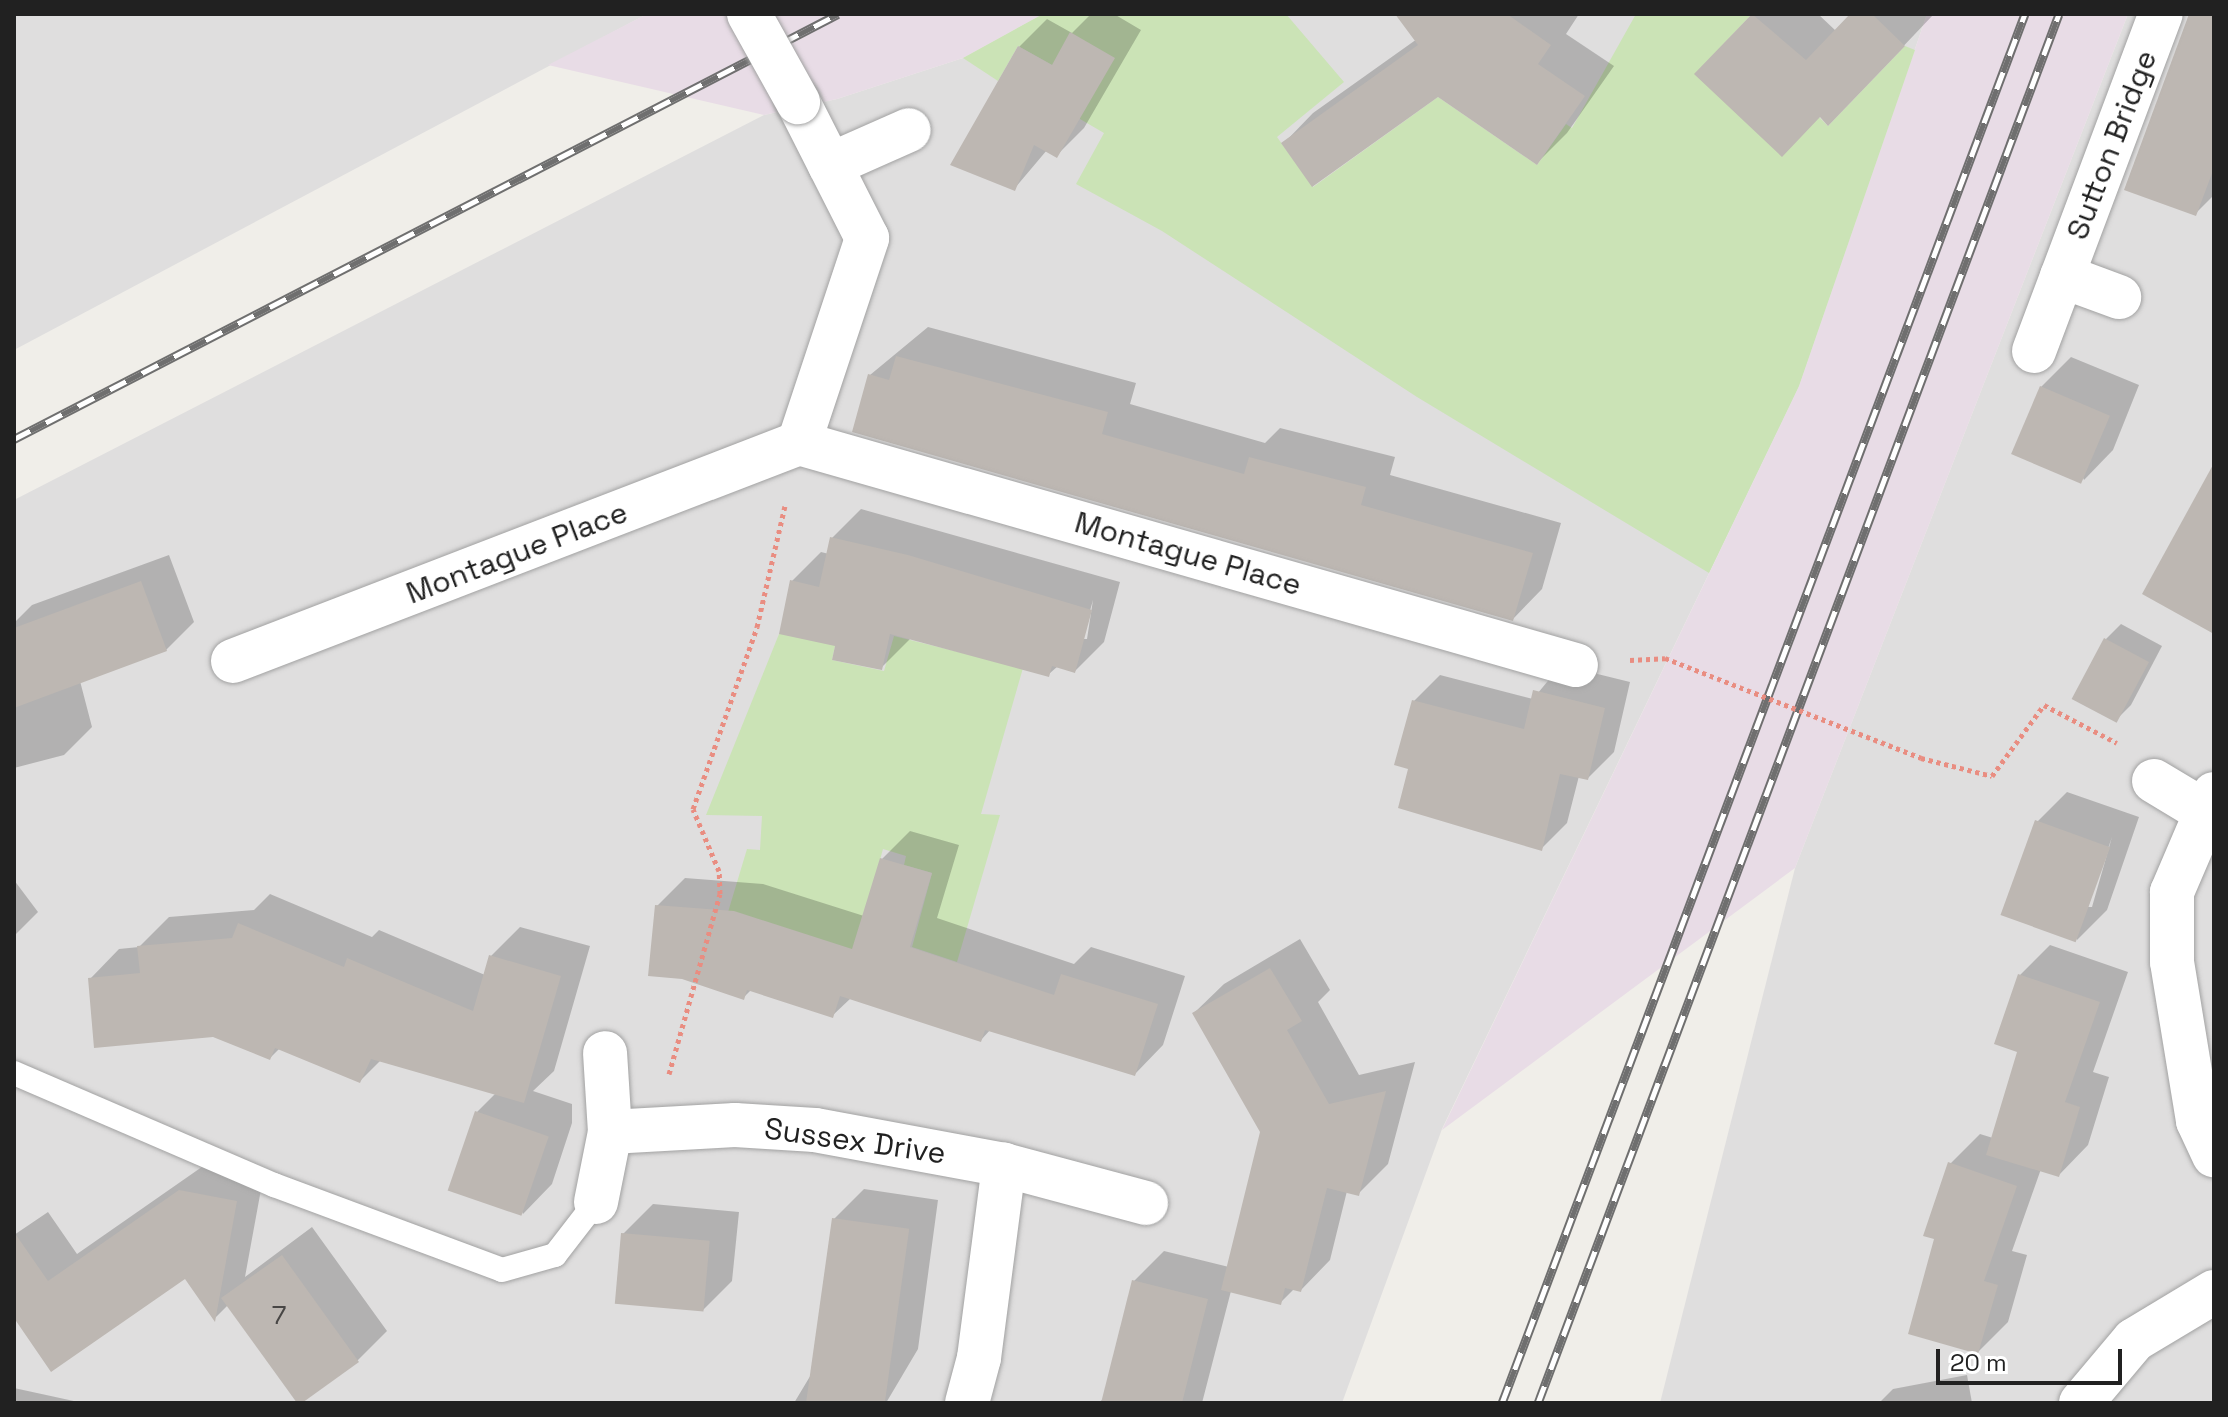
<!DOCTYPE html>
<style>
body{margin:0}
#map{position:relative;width:2228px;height:1417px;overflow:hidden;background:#f0eee9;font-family:"Space Grotesk",sans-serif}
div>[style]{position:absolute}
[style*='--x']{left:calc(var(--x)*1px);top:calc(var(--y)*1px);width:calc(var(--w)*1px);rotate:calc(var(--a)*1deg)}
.residential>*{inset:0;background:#dfdede}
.industrial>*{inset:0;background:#e8dce6}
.grass>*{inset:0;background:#cbe3b6}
.shadow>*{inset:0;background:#0003}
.building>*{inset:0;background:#bdb7b2;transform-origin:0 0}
.path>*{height:5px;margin-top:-2.5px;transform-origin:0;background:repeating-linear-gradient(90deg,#e98d81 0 4px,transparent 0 8px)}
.roads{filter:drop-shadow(0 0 2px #a2a2a2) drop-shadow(0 0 2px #a2a2a2)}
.service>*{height:24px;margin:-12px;padding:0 12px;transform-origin:12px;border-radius:12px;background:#fff}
.minor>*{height:44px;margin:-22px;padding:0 22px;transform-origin:22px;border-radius:22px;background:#fff}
.rail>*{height:9px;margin-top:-4.5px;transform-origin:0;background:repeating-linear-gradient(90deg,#fff 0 18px,#6f6f6f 0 36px);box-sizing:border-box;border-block:2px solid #6f6f6f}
.path-bridge>*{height:5px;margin-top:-2.5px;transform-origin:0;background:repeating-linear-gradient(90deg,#e98d81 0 4px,transparent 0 8px)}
.bridges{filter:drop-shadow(0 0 2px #a2a2a2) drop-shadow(0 0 2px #a2a2a2)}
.minor-bridge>*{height:44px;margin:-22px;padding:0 22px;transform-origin:22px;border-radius:22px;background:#fff}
span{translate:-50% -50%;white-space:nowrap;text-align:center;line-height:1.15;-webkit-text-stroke:8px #fff;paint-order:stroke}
.number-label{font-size:26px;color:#484645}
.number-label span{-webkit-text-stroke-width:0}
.street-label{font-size:30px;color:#212121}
.frame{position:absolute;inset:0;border:16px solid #212121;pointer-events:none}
.scale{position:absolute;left:1936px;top:1349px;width:186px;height:36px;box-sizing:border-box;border:4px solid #212121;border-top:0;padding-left:10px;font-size:24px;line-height:28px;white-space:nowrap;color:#212121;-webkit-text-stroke:6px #fff;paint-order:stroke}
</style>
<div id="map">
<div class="residential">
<i style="clip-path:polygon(14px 14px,647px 14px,14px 350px)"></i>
<i style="clip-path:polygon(1043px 14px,1927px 14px,1799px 386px,1442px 1129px,1342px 1403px,14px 1403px,14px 500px,764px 115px,837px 99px,963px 58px)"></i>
<i style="clip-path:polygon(2128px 14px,2214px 14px,2214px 1403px,1660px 1403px,1795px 868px)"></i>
</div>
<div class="industrial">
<i style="clip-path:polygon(647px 14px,1043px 14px,963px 58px,837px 99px,764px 115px,548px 65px)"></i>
<i style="clip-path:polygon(1927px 14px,2128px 14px,1795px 868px,1442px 1130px,1799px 386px)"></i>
</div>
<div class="grass">
<i style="clip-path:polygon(1043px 14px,1286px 14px,1344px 82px,1277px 137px,1313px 187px,1438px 97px,1537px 165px,1566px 124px,1572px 128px,1636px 14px,1752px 14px,1695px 74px,1811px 109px,1828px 126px,1905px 46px,1915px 50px,1799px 386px,1709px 573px,1417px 397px,1162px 231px,1076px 184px,1104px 133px,1080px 119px,1052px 65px,1018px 46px,998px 81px,963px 58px)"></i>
<i style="clip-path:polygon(842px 613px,832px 660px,884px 671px,894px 636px,1023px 668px,981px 814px,1000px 815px,957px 962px,912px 947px,932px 873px,904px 865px,906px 856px,883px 849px,855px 950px,722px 932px,747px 849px,760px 850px,762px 816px,706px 815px,779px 634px)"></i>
</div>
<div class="shadow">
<i style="clip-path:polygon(1091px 14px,1114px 14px,1141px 30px,1084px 128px,1056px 156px,1047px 150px,1014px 189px,1019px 47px,1047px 19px,1072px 33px)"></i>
<i style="clip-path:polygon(1398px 14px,1579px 14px,1566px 34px,1614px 66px,1567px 133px,1537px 163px,1438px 95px,1284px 143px,1313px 113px,1417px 39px)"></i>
<i style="clip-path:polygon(1755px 14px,1818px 14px,1836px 31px,1853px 14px,1933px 15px,1858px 94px,1820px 115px,1697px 73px)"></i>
<i style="clip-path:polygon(2189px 14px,2214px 14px,2214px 195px,2195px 214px)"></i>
<i style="clip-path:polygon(928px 327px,1136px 383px,1130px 404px,1265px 443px,1280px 428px,1395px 457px,1390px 475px,1561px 523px,1542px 589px,1513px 619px,870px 375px)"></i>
<i style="clip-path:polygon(2071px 357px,2139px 385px,2113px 450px,2084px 480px,2041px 387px)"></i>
<i style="clip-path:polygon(evenodd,861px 509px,1120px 582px,1104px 642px,1075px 671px,1058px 666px,1049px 674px,911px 638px,881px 668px,837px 645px,792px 581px,821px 552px,829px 554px,832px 538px,861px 509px,1093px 600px,1087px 639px,1082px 639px,1093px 600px)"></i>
<i style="clip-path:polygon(169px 555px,194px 622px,166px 650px,80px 681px,92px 727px,64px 755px,14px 768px,14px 623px,32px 605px)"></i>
<i style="clip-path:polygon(2121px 624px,2162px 646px,2131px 705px,2116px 720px,2106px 639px)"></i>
<i style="clip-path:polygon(1561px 665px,1630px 682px,1614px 752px,1588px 778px,1579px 776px,1567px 823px,1541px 849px,1411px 768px,1414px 701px,1440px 675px,1533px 699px)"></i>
<i style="clip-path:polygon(evenodd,2067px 792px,2139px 817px,2107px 910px,2077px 940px,2037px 822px,2067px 792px,2112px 837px,2092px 907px,2088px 907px,2112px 837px)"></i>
<i style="clip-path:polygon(910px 831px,959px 845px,937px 918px,1074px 964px,1091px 947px,1185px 976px,1163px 1045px,1135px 1074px,991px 1029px,981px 1040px,851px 998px,832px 1016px,751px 990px,744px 997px,657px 906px,685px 878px,763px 884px,864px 916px,882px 859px)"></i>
<i style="clip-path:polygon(14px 880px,38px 912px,14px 936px)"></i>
<i style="clip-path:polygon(270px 894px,372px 937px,379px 930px,485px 975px,491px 956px,520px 927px,590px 946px,554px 1071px,533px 1091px,572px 1104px,572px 1123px,552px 1184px,523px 1214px,477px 1112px,496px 1093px,381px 1060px,360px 1081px,280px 1048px,270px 1058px,90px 979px,119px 949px,139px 947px,169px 917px,254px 910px)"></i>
<i style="clip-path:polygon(1300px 939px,1330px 990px,1318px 1002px,1359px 1075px,1415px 1062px,1388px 1164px,1358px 1194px,1347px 1191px,1330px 1260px,1301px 1290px,1294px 1289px,1281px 1302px,1231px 1291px,1202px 1403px,1097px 1403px,1104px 1399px,1134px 1281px,1164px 1251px,1229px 1267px,1262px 1132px,1194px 1013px,1224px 984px)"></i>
<i style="clip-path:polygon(2050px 945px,2128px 972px,2093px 1072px,2109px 1077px,2088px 1145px,2059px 1175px,2041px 1169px,2012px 1251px,2027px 1255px,2008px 1322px,1978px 1352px,1937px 1238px,1950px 1164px,1980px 1134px,1993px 1138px,2019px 1051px,2020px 975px)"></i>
<i style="clip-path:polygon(209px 1162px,264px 1173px,245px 1277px,312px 1227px,387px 1331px,357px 1361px,228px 1305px,215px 1318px,186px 1276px,14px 1315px,14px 1235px,48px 1212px,77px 1254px)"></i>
<i style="clip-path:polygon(864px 1189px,938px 1200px,918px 1349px,886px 1403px,794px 1403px,812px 1373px,834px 1219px)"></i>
<i style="clip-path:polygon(653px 1204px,739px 1212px,732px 1281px,702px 1311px,623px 1234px)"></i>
<i style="clip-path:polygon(1967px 1375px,1972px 1403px,1879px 1403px,1893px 1389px)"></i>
<i style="clip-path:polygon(14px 1388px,83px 1403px,14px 1403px)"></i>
</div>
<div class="building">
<i style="clip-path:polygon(1395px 14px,1507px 14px,1551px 45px,1538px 64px,1585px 96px,1537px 165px,1438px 97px,1312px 187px,1281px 143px,1418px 45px)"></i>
<i style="clip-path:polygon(1752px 14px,1806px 60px,1850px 14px,1872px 14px,1905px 46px,1828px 126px,1820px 117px,1782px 157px,1694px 74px)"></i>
<i style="clip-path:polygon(2189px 14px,2214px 14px,2214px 168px,2196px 216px,2124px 190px)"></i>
<i style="clip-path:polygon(1070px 32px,1115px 58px,1057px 158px,1034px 145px,1015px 191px,950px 165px,1018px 46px,1052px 65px)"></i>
<i style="clip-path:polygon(896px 356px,1108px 412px,1102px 434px,1244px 474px,1249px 457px,1366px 487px,1361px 505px,1533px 553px,1513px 621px,852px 432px,868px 374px,889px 380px)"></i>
<i style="left:2040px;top:386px;width:76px;height:74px;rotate:23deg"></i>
<i style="clip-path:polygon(2214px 463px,2214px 634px,2142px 594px)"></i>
<i style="clip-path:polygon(830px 537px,908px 555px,1092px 610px,1075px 673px,1052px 666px,1049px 677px,890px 634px,882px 670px,832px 660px,835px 646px,779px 634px,790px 580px,819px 587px)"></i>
<i style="clip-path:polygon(141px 581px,167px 651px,14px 708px,14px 628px)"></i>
<i style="left:2104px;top:638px;width:51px;height:69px;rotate:28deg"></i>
<i style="clip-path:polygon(1533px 690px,1605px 708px,1588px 780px,1560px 774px,1542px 851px,1398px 808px,1408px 769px,1394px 765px,1412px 700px,1524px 729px)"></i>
<i style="left:2035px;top:820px;width:80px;height:101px;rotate:20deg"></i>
<i style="clip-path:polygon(880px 858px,932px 873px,910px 947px,1054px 995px,1061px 974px,1158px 1004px,1135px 1076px,985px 1030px,981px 1042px,840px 996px,833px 1018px,747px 990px,744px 1000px,682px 979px,648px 976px,655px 905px,734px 911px,852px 949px)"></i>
<i style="clip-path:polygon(238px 923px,344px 967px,347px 958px,473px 1011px,489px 955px,561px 976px,524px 1103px,371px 1059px,360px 1083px,275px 1048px,270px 1060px,213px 1037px,94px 1048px,88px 978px,140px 973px,137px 946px,232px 938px)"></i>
<i style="clip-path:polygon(1270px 968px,1302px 1021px,1287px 1030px,1329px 1104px,1386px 1091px,1359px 1196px,1327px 1188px,1301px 1292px,1285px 1288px,1281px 1305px,1221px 1290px,1260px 1132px,1192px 1013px)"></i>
<i style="clip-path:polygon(2018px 974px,2100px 1002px,2065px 1102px,2080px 1107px,2059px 1177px,1986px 1155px,2017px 1052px,1994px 1044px)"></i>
<i style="left:475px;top:1111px;width:78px;height:84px;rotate:19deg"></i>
<i style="clip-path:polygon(1948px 1162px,2017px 1186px,1984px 1281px,1998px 1285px,1978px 1354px,1908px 1334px,1934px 1239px,1923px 1236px)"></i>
<i style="clip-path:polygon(179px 1190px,237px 1201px,215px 1322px,185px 1279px,51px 1372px,14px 1318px,14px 1232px,48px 1281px)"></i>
<i style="left:832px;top:1218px;width:78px;height:187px;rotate:8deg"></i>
<i style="left:621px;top:1233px;width:89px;height:71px;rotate:5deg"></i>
<i style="clip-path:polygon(282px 1255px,359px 1362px,302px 1403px,297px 1403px,221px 1298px)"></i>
<i style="clip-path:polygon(1132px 1280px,1208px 1299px,1182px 1403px,1101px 1403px)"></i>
</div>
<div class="path">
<i style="--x:1630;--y:660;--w:35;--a:-3"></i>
<i style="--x:1921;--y:758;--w:73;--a:14.2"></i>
<i style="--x:1992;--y:776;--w:88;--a:-53.8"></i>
<i style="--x:2044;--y:705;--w:82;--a:27.5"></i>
<i style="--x:669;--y:1074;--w:187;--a:-74.2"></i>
<i style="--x:720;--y:894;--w:23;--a:-92"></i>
<i style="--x:719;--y:871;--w:67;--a:-112.8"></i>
<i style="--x:693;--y:809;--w:193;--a:-70.6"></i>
<i style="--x:757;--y:627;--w:124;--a:-77"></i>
</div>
<div class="roads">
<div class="service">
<i style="--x:14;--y:1073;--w:283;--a:23.3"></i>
<i style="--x:274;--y:1185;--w:243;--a:20.4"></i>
<i style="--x:502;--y:1270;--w:55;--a:-15.8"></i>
<i style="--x:555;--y:1255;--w:67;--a:-52.3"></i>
</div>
<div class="minor">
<i style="--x:830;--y:165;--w:86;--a:-23.9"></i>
<i style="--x:2062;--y:276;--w:61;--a:20.2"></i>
<i style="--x:2034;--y:351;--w:360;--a:-69.4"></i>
<i style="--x:799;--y:443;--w:808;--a:15.95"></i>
<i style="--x:233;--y:661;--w:607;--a:-21.06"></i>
<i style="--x:799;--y:443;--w:216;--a:-71.6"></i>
<i style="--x:867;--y:238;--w:153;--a:-116.9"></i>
<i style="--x:2154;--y:781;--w:58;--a:31"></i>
<i style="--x:2214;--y:794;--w:107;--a:113.2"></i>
<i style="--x:2172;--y:892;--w:70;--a:90"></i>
<i style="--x:2172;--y:962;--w:161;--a:80.7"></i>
<i style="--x:2198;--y:1121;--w:38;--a:65"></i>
<i style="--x:610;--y:1132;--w:125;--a:-3.2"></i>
<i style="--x:735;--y:1125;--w:80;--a:3.6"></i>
<i style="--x:815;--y:1130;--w:192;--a:10.5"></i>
<i style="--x:1004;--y:1165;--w:147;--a:15"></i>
<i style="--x:596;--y:1202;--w:71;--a:-78.7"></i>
<i style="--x:610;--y:1132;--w:79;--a:-93.6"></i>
<i style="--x:967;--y:1403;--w:47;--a:-75.1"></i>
<i style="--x:979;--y:1358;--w:195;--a:-82.6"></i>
<i style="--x:2081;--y:1403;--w:82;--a:-49.9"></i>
<i style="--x:2134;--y:1340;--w:93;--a:-31"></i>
</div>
</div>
<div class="rail">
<i style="--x:14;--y:439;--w:927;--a:-27.28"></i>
<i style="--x:1502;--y:1403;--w:1484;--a:-69.37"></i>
<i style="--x:1538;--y:1403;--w:1483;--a:-69.44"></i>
</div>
<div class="path-bridge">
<i style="--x:1665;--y:658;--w:275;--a:21.3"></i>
</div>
<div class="bridges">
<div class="minor-bridge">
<i style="--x:749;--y:14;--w:101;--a:60.9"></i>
</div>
</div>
<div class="number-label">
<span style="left:279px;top:1316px">7</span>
</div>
<div class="street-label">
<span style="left:2112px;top:145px;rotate:-69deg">Sutton Bridge</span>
<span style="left:517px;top:553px;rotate:-21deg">Montague Place</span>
<span style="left:1188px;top:554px;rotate:16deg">Montague Place</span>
<span style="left:855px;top:1141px;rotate:8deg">Sussex Drive</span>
</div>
<div class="frame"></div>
<div class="scale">20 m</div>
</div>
